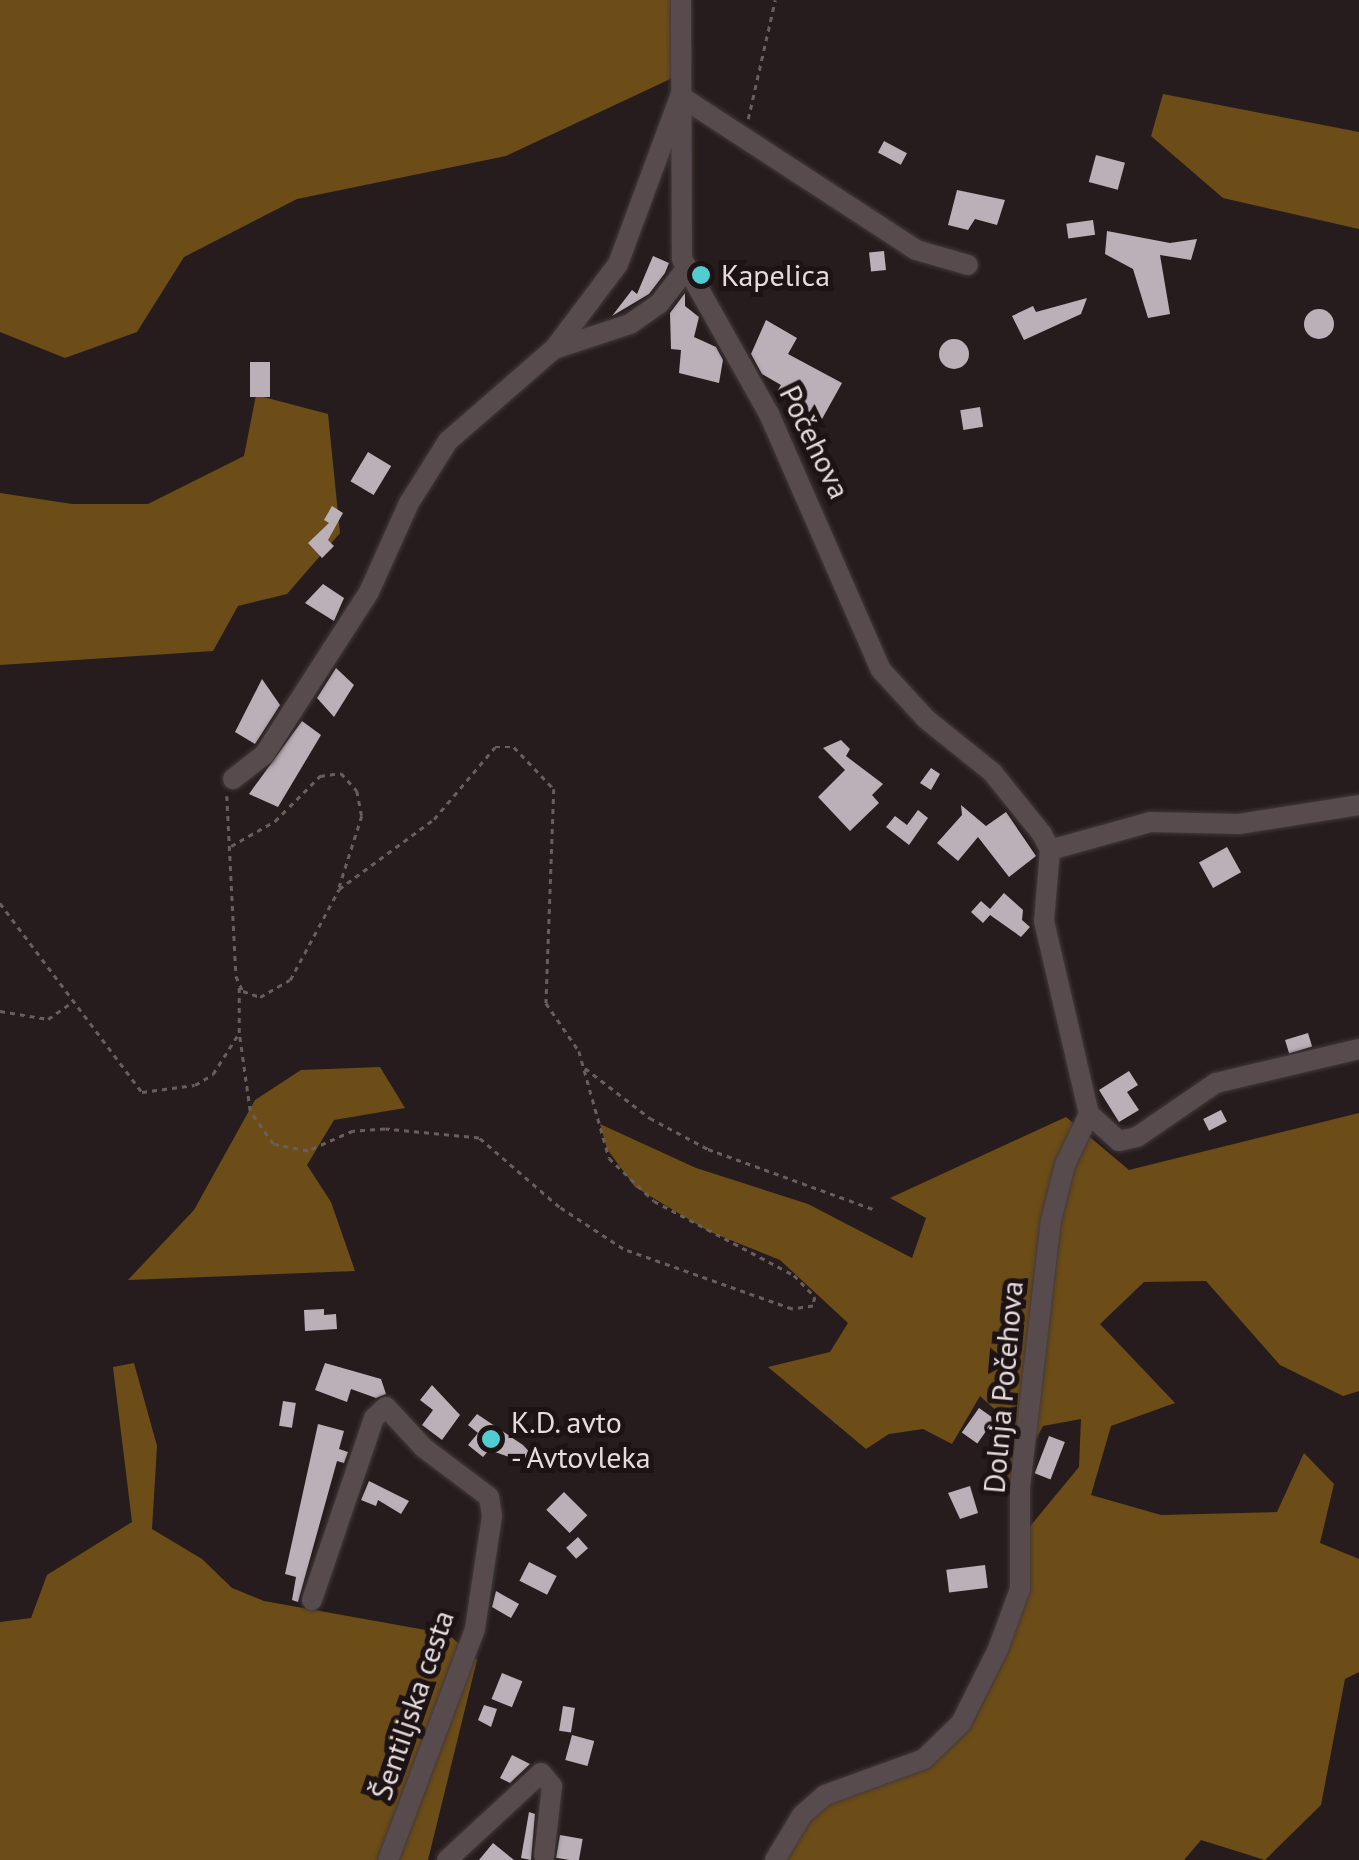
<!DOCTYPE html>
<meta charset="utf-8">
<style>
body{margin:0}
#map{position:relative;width:1359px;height:1860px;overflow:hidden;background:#271c1d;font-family:"PT Sans",sans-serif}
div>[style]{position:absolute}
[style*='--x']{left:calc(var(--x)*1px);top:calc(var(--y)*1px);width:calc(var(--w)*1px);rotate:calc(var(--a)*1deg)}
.forest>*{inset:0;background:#6d4d17}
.building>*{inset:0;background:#bbb0b8;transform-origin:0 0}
.round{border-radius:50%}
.path>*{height:2.5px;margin-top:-1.25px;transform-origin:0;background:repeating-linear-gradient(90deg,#685e5f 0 5px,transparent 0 10px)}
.roads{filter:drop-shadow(0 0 2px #42393b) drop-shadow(0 0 2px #42393b)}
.minor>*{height:20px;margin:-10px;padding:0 10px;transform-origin:10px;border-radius:10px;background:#584b4d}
.dots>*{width:28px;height:28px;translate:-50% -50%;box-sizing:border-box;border:5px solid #1d1314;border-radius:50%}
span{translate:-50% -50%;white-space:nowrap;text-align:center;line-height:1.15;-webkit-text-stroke:10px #1d1314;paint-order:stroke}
.poi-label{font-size:30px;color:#e4dcdd}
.left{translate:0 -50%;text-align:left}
.street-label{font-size:30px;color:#e4dcdd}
</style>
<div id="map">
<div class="forest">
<i style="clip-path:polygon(0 0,684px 0,681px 74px,506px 156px,297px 199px,184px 257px,137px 332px,65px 358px,0 332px)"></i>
<i style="clip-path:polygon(1163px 94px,1359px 132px,1359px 229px,1223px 198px,1151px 136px)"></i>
<i style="clip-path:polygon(256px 395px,328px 414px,340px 533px,287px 594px,238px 606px,213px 651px,0 665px,0 493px,72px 504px,148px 504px,244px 456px)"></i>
<i style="clip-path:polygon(380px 1067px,405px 1108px,334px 1120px,307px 1165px,331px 1202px,355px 1271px,128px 1280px,194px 1210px,255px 1100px,301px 1070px)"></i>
<i style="clip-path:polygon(1359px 1113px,1359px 1391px,1343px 1396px,1280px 1365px,1206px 1281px,1144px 1282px,1100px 1324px,1175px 1403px,1111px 1426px,1091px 1495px,1161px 1515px,1277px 1512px,1304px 1453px,1334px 1484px,1320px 1543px,1359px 1559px,1359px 1672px,1345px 1679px,1321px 1805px,1265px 1860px,1201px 1840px,1184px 1860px,779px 1860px,827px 1798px,925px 1761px,1001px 1650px,1027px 1530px,1079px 1467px,1081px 1419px,1043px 1426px,1007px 1493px,994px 1458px,1002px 1416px,980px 1396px,952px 1444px,923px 1429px,889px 1434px,866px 1449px,768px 1367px,830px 1352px,848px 1323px,780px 1260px,708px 1231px,635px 1187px,607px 1149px,600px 1124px,696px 1168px,808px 1204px,912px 1258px,926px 1218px,890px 1198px,1066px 1117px,1129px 1170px)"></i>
<i style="clip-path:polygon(134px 1363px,157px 1446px,152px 1529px,202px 1559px,232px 1588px,264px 1601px,448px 1634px,477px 1660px,428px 1860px,0 1860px,0 1622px,31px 1618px,47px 1575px,132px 1522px,113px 1367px)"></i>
</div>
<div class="building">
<i style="left:884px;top:141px;width:26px;height:13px;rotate:28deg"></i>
<i style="left:1096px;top:155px;width:30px;height:28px;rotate:15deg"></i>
<i style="clip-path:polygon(957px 190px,1005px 200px,997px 225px,975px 219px,968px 230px,948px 225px)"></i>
<i style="left:1093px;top:220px;width:15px;height:27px;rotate:82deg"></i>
<i style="clip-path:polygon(1107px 231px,1170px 243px,1197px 239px,1191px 260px,1160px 255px,1170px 314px,1148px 318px,1133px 269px,1105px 254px)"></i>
<i style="left:884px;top:251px;width:19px;height:15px;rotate:84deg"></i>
<i style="clip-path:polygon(653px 256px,669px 263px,665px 273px,649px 294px,612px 316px,632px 290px,637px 294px)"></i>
<i style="clip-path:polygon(685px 293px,685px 306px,699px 317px,694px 337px,716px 347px,723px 360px,719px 383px,679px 373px,681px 350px,671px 349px,670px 313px)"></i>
<i style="clip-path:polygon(1087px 298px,1081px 314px,1024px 340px,1012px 316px,1033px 306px,1036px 312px)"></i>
<i class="round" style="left:1304px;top:309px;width:30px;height:30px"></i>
<i style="clip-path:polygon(766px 320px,797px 338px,788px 354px,842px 383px,822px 419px,776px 393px,781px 385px,762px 374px,751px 354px)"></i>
<i class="round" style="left:939px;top:339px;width:30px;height:30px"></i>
<i style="left:250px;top:362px;width:20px;height:35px"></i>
<i style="left:980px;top:407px;width:20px;height:20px;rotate:81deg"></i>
<i style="left:368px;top:452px;width:27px;height:34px;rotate:31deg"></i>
<i style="clip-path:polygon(332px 506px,343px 513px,328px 540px,334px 546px,322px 558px,308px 543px,329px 523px,324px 520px)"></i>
<i style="clip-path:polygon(323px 584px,344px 598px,334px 621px,305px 603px)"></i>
<i style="clip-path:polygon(336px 668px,354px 685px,334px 717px,317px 698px)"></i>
<i style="clip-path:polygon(262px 679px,280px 705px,255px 744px,235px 732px)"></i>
<i style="clip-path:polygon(302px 721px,321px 735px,278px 807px,249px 794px)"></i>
<i style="clip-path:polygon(841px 740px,850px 749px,846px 756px,883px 784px,872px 795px,879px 803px,850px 831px,818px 797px,845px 770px,823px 748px)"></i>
<i style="clip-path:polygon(931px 768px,940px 774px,931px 790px,920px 783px)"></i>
<i style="clip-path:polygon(961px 805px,986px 826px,1006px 812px,1036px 856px,1009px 877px,978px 837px,958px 861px,937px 843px,962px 815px)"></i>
<i style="clip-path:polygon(918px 810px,928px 818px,909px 845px,886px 827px,895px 816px,907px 825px)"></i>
<i style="left:1227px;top:847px;width:29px;height:32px;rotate:61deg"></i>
<i style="clip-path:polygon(1004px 893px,1023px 910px,1022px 920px,1030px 927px,1021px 937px,990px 915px,983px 923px,971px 912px,981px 901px,990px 909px)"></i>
<i style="left:1308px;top:1033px;width:14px;height:24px;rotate:73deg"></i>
<i style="clip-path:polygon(1129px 1071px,1138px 1085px,1127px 1092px,1139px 1110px,1119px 1122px,1099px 1090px)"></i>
<i style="left:1221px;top:1110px;width:13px;height:20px;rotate:63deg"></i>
<i style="clip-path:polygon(324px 1309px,324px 1315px,336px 1314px,337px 1329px,305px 1331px,304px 1310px)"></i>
<i style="clip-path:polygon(325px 1363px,381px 1379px,386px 1394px,376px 1398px,351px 1389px,347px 1402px,315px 1390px)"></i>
<i style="clip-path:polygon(432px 1385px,460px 1415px,442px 1440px,422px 1425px,433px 1410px,420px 1400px)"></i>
<i style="left:283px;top:1401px;width:13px;height:25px;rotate:9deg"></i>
<i style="left:979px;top:1408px;width:19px;height:30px;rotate:35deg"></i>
<i style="clip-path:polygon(477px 1414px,523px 1445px,546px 1470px,489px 1450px,483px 1457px,468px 1445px,478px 1433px,468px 1425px)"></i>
<i style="clip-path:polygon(318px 1424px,344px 1431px,339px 1449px,348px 1452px,344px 1463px,337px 1461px,298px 1602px,292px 1600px,296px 1577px,285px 1574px)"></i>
<i style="left:1049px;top:1436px;width:17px;height:40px;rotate:21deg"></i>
<i style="clip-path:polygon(369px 1481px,409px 1501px,401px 1514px,378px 1500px,376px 1506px,361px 1500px)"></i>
<i style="clip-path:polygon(970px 1486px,978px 1513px,960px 1519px,948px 1493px)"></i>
<i style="left:564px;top:1492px;width:33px;height:25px;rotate:45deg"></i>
<i style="left:578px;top:1537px;width:15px;height:16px;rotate:48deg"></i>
<i style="left:529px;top:1562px;width:31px;height:21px;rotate:27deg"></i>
<i style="left:985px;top:1565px;width:23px;height:39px;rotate:83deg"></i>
<i style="clip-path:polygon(496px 1591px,519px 1604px,511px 1618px,492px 1607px)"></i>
<i style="left:502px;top:1673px;width:22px;height:28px;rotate:22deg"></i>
<i style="clip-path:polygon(484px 1705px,497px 1709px,491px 1727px,478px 1720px)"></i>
<i style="left:563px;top:1706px;width:12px;height:25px;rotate:9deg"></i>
<i style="left:572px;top:1735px;width:23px;height:26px;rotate:15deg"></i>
<i style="clip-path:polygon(512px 1755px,530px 1764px,510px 1783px,500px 1778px)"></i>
<i style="clip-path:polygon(529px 1812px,535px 1814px,531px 1860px,521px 1858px)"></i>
<i style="left:560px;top:1835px;width:23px;height:23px;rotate:10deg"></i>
<i style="clip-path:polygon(493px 1843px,514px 1860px,479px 1860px)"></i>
</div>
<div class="path">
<i style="--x:748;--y:119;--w:122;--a:-77.2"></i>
<i style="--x:227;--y:796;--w:180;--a:87.1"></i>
<i style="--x:236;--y:976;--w:17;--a:65"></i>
<i style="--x:243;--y:991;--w:18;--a:19"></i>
<i style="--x:260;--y:997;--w:34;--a:-30"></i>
<i style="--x:290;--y:980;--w:103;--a:-61.7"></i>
<i style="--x:339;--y:889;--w:118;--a:-36.4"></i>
<i style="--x:434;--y:819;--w:94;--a:-49.7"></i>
<i style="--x:495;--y:747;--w:19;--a:0"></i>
<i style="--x:514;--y:747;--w:58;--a:46.4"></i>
<i style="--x:554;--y:789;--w:214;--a:92.1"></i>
<i style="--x:546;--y:1003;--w:58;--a:55.5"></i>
<i style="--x:579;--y:1051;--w:111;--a:74.3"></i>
<i style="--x:609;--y:1158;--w:62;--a:43.7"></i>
<i style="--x:654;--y:1201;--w:158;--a:27.9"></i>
<i style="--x:794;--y:1275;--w:30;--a:46"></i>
<i style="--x:815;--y:1297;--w:9;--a:103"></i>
<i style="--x:813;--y:1306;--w:21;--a:172"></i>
<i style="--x:792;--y:1309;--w:179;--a:-160.5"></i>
<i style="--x:623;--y:1249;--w:77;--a:-146.7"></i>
<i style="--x:559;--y:1207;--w:106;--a:-139.2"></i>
<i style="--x:479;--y:1138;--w:94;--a:-174.5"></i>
<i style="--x:385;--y:1129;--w:32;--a:176"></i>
<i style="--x:353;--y:1131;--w:49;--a:156"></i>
<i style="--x:308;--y:1151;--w:36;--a:-169"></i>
<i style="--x:273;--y:1144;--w:40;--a:-124.9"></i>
<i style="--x:250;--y:1111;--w:79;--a:-98"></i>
<i style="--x:231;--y:846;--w:51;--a:-29.6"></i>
<i style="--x:275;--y:821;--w:64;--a:-45"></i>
<i style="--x:320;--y:776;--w:21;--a:-8"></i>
<i style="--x:341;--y:773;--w:24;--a:48"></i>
<i style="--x:357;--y:791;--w:25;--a:79"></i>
<i style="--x:362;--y:816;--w:76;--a:107.7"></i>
<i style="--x:0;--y:903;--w:236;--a:53.1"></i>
<i style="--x:142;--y:1092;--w:53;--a:-7.5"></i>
<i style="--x:195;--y:1085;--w:21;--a:-31"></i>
<i style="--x:213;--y:1074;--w:49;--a:-57.6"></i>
<i style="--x:239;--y:1033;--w:47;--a:-90"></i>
<i style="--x:0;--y:1011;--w:49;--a:9.5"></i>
<i style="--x:48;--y:1019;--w:28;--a:-35"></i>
<i style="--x:585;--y:1068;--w:82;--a:37.6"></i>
<i style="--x:650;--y:1118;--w:66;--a:28.1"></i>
<i style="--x:708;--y:1149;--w:176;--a:20"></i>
</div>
<div class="roads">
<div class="minor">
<i style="--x:681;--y:0;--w:259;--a:89.8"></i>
<i style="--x:682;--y:259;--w:178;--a:60.7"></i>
<i style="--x:769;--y:414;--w:279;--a:66.4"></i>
<i style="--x:881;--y:670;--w:67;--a:47.4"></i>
<i style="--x:926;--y:719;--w:85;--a:38.8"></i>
<i style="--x:992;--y:772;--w:80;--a:51.1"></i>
<i style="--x:1042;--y:834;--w:18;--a:63"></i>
<i style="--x:1050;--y:850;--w:71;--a:94.8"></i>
<i style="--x:1044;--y:921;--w:198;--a:76.9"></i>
<i style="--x:1089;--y:1114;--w:40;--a:42"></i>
<i style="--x:1119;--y:1141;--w:18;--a:-13"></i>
<i style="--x:1137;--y:1137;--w:96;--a:-34.4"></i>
<i style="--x:1216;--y:1083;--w:147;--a:-13.4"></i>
<i style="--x:554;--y:349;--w:106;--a:-53"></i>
<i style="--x:618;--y:264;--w:179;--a:-69.7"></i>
<i style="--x:680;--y:96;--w:282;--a:33.1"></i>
<i style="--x:916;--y:250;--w:54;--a:16.1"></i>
<i style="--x:233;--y:779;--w:39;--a:-38"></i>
<i style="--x:264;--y:755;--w:194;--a:-57.2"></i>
<i style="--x:369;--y:592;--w:98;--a:-65.8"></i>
<i style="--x:409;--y:503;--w:73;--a:-57.8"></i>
<i style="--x:448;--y:441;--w:140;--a:-41"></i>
<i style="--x:554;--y:349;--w:80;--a:-18.2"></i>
<i style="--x:630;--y:324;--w:35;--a:-35"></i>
<i style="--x:659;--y:304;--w:44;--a:-52.4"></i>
<i style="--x:1050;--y:850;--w:104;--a:-15.6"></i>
<i style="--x:1150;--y:822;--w:89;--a:1.3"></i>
<i style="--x:1239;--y:824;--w:121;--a:-9"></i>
<i style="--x:312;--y:1600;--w:192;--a:-71.2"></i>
<i style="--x:374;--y:1418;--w:16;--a:-43"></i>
<i style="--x:386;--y:1407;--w:56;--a:47.2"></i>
<i style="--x:424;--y:1448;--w:81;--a:37"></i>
<i style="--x:489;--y:1497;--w:19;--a:81"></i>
<i style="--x:492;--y:1516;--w:114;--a:98.6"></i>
<i style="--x:475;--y:1629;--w:247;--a:110.6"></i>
<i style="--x:447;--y:1860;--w:128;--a:-42.8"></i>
<i style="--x:541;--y:1773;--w:17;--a:50"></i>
<i style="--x:552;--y:1786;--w:70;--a:96.5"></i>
<i style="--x:775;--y:1860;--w:52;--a:-59"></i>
<i style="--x:802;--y:1815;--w:30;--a:-41"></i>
<i style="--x:825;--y:1795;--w:105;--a:-20"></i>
<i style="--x:924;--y:1759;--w:52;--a:-44.2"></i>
<i style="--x:961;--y:1723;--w:83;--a:-63.4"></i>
<i style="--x:998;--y:1649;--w:64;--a:-69.9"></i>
<i style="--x:1020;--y:1589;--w:102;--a:-90"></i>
<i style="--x:1020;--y:1487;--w:268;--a:-83.4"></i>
<i style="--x:1051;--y:1221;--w:58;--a:-76"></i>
<i style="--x:1065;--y:1165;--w:56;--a:-64.8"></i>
</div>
</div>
<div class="dots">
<i style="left:701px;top:275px;background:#51ccd1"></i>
<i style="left:491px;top:1439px;background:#51ccd1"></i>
</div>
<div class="poi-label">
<span class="left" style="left:721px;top:275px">Kapelica</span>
<span class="left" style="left:511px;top:1439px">K.D. avto<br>- Avtovleka</span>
</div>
<div class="street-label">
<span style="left:815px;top:442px;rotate:64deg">Počehova</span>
<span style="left:1003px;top:1387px;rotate:-85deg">Dolnja Počehova</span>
<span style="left:412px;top:1705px;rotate:-71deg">Šentiljska cesta</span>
</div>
</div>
